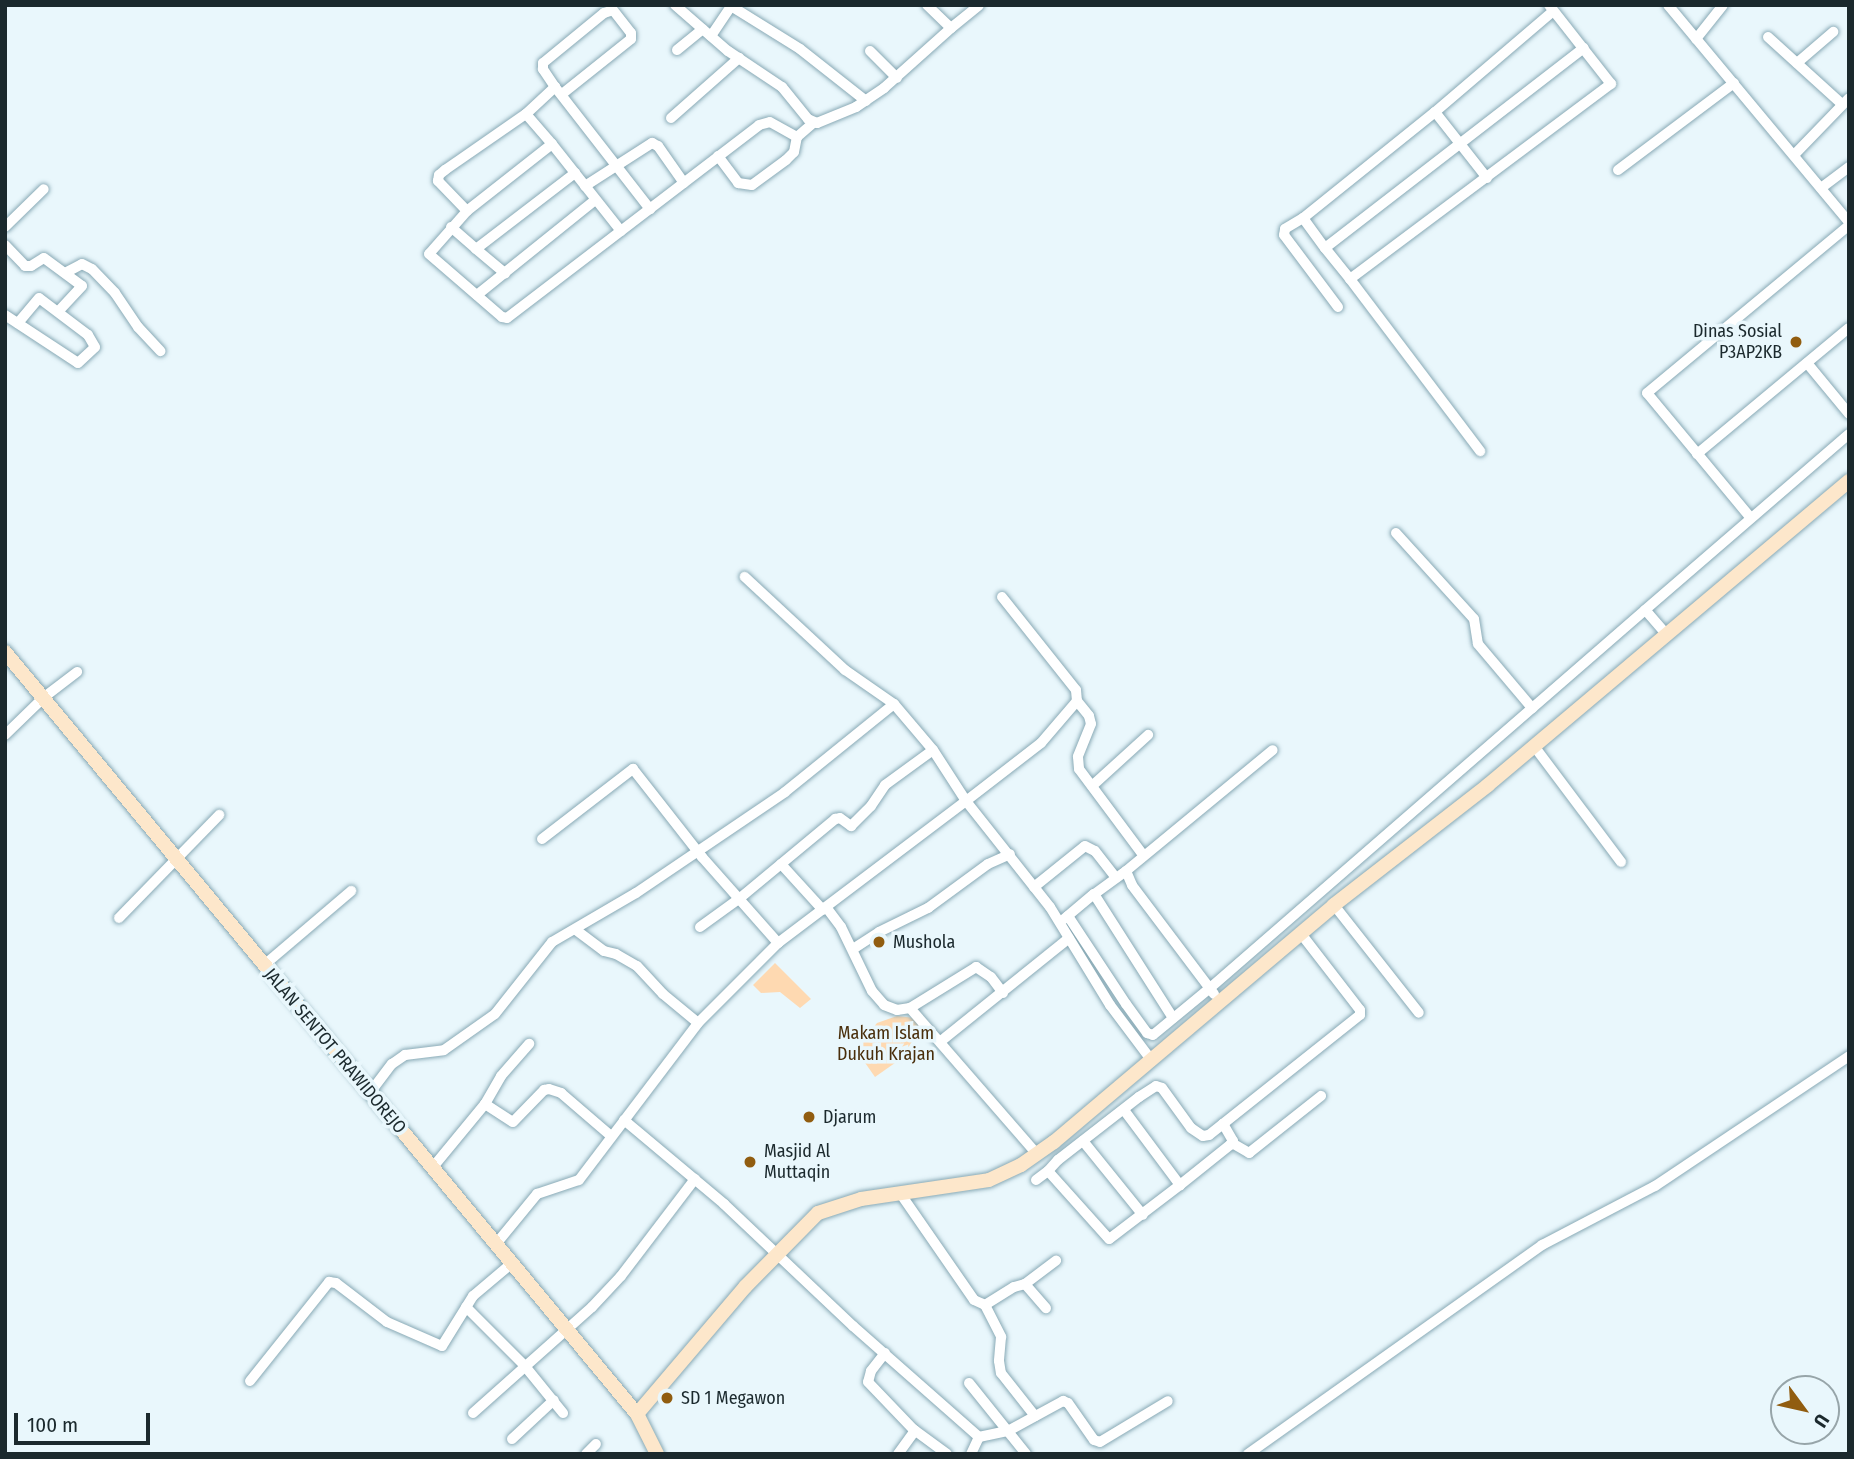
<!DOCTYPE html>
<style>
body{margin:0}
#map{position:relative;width:1854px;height:1459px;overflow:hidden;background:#e9f7fc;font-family:"Fira Sans Condensed",sans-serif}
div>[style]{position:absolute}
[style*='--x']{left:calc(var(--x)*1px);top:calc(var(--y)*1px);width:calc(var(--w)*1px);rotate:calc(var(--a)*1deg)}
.green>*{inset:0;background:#fed9b1}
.roads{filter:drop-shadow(0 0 2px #88a9b5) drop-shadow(0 0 2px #88a9b5)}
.street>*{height:10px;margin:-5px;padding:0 5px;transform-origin:5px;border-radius:5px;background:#fff}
.secondary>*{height:14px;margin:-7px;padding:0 7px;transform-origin:7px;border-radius:7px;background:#fde7cb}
.dots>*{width:19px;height:19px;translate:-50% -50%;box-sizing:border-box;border:4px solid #e9f7fc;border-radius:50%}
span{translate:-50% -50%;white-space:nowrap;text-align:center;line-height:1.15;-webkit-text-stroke:7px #e9f7fc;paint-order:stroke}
.poi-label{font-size:18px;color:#1b292d}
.right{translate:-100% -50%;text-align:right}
.left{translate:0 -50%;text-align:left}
.park-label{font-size:18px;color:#492e0b}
.street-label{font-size:18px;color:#1b292d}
.frame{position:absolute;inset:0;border:7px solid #1b292d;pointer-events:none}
.north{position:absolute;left:1770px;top:1375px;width:70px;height:70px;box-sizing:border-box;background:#e9f7fc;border:2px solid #97a5a9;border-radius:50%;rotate:123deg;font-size:19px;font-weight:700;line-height:28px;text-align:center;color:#1b292d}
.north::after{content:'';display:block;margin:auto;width:24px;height:32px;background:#915d10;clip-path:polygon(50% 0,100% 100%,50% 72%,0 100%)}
.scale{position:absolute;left:14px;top:1413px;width:136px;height:32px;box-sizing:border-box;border:4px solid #1b292d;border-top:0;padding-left:9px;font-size:21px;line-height:24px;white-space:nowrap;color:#1b292d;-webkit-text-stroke:5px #e9f7fc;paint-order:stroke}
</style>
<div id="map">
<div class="green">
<i style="clip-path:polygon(775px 963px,811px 999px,800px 1008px,780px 992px,761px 993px,753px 985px)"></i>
<i style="clip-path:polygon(897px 1016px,915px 1018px,923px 1023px,902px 1058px,875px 1077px,861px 1057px,862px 1041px,877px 1023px)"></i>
</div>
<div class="roads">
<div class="street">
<i style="--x:675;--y:5;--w:70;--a:41"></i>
<i style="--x:728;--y:51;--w:65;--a:33.7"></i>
<i style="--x:782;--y:87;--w:41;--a:50.9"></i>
<i style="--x:808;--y:119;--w:10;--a:24"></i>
<i style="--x:817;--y:123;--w:42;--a:-22.3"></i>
<i style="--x:856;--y:107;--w:34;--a:-34"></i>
<i style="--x:884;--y:88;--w:90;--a:-41.8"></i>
<i style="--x:927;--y:5;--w:33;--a:44"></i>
<i style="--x:951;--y:28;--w:36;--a:-39"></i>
<i style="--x:1668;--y:5;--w:283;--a:50.2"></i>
<i style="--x:731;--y:6;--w:81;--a:31.9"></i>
<i style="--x:800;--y:49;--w:84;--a:38.2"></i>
<i style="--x:711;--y:36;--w:37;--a:-56"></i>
<i style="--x:1768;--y:37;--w:100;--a:42.2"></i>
<i style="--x:1696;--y:39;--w:43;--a:-51.5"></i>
<i style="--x:677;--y:50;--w:33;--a:-39"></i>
<i style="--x:870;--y:51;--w:38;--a:45"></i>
<i style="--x:1797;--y:63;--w:48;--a:-40.7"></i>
<i style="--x:555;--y:87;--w:22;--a:-124"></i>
<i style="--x:543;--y:69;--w:6;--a:-90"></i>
<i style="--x:543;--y:63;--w:79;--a:-39.3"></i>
<i style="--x:604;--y:13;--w:9;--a:-18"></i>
<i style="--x:613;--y:10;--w:29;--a:52"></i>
<i style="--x:631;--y:33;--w:6;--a:90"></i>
<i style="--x:631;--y:39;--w:88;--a:141.4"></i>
<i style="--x:1435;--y:112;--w:169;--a:141.2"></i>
<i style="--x:1303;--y:218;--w:37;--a:54"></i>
<i style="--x:1325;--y:248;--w:327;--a:-37.7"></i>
<i style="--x:526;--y:114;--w:40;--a:-43"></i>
<i style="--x:555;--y:87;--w:155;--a:52.1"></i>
<i style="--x:671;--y:118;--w:91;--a:-41.4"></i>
<i style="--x:552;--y:144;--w:108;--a:141.8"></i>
<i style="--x:467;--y:211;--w:42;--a:-134"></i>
<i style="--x:438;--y:181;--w:6;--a:-81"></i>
<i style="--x:439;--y:175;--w:8;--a:-40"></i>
<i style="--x:445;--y:170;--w:98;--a:-34.7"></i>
<i style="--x:526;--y:114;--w:40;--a:49"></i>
<i style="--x:552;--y:144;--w:111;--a:51.6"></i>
<i style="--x:1794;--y:155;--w:79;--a:-46"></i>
<i style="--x:718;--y:156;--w:34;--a:53"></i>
<i style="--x:738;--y:183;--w:14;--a:8"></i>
<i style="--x:752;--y:185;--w:42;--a:-36.3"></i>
<i style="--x:786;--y:160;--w:11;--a:-45"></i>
<i style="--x:794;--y:152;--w:15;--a:-79"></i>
<i style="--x:797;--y:137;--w:21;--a:-41"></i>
<i style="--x:1618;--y:170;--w:145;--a:-36.9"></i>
<i style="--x:1487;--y:178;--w:84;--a:-128.2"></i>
<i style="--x:1435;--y:112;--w:154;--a:-40.5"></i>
<i style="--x:585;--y:186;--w:80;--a:-32.7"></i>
<i style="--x:652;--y:143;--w:7;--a:27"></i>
<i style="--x:658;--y:146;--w:45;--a:54.9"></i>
<i style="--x:1821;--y:188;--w:35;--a:-37"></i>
<i style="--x:467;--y:211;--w:57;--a:131.5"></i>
<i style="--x:429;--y:254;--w:96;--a:40.8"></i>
<i style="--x:502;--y:317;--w:5;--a:11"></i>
<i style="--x:507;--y:318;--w:317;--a:-37.4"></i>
<i style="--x:759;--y:125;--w:11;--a:-15"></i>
<i style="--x:770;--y:122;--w:31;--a:29"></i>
<i style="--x:1303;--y:218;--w:21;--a:149"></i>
<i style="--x:1285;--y:229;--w:6;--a:99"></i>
<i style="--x:1284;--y:235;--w:90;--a:53.1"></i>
<i style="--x:5;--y:227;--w:54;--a:-44.3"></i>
<i style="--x:451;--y:227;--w:33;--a:41"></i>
<i style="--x:476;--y:249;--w:125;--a:-37.5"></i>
<i style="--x:5;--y:245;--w:29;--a:46"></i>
<i style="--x:25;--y:266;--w:6;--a:0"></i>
<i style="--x:31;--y:266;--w:15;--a:-32"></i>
<i style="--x:44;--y:258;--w:47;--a:36.4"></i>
<i style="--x:82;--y:286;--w:35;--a:133"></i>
<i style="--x:1325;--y:248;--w:40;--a:51"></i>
<i style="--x:1350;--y:279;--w:326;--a:-36.8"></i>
<i style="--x:1611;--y:84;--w:100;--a:-128.1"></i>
<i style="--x:476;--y:249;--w:38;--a:40"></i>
<i style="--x:65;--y:273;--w:19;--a:-28"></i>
<i style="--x:82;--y:264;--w:11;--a:27"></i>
<i style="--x:92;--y:269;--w:33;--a:46"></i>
<i style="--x:115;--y:293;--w:41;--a:55.9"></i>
<i style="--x:138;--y:327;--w:33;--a:47"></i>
<i style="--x:1350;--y:279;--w:216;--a:52.9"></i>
<i style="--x:477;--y:295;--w:151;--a:-38.8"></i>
<i style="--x:5;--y:315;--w:87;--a:33.3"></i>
<i style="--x:78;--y:363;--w:23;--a:-43"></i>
<i style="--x:95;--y:347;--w:14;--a:-120"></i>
<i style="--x:88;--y:335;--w:61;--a:-142.9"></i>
<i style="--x:39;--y:298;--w:33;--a:130"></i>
<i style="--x:1807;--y:363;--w:66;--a:50.5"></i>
<i style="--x:1697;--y:454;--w:197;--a:-39.7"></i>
<i style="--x:1750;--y:517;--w:161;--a:-129.7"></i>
<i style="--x:1647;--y:393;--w:263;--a:-39.7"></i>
<i style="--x:1396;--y:533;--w:116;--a:47.8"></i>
<i style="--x:1474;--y:619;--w:25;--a:81"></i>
<i style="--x:1478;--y:644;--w:84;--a:49.8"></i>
<i style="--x:1002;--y:597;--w:119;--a:51.5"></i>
<i style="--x:1076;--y:690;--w:11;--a:85"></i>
<i style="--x:1077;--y:701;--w:55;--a:130.6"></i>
<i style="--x:1041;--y:743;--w:95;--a:142.3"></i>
<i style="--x:966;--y:801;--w:135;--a:51.6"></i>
<i style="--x:1050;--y:907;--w:115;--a:58.5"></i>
<i style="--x:1110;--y:1005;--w:70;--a:53.1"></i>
<i style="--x:1667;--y:635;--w:33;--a:-131"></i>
<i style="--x:1645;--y:610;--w:269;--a:-40.8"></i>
<i style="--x:1077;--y:701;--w:19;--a:51"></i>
<i style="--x:1089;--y:716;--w:8;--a:76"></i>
<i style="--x:1091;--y:724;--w:35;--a:112"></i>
<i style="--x:1078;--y:757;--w:12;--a:85"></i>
<i style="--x:1079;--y:769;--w:107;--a:53.3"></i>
<i style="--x:5;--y:735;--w:53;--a:-44.2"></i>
<i style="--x:43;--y:698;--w:43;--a:-37.4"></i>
<i style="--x:1534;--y:746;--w:145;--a:53.1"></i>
<i style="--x:1092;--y:786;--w:76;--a:-42.3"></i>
<i style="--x:542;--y:839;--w:115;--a:-37.6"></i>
<i style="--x:633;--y:769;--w:112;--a:51.9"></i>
<i style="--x:702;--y:857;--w:115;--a:48.5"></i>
<i style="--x:781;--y:864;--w:62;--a:47.6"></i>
<i style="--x:1126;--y:871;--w:39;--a:144"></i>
<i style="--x:1094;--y:894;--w:147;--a:57.5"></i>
<i style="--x:1034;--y:887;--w:65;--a:-38.8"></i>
<i style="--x:1085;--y:846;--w:11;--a:27"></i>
<i style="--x:1095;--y:851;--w:34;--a:52"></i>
<i style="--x:1334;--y:905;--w:137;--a:51.8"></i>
<i style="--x:826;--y:907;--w:25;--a:53"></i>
<i style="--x:841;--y:927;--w:71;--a:64.2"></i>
<i style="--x:872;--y:991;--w:18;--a:49"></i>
<i style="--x:884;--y:1005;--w:14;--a:21"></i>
<i style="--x:897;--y:1010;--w:13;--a:-9"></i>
<i style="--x:910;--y:1008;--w:194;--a:49"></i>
<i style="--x:1068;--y:916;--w:105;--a:56.6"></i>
<i style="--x:1126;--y:1004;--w:36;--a:54"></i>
<i style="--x:1147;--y:1033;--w:6;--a:18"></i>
<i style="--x:1153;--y:1035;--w:74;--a:-39.5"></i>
<i style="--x:1210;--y:988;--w:576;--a:-40.99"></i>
<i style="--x:119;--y:918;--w:144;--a:-45.8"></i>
<i style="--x:1064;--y:919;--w:39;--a:-40"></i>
<i style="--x:700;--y:927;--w:49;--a:-35.9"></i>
<i style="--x:740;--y:898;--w:124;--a:-39.7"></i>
<i style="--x:835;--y:819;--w:5;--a:-11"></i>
<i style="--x:840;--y:818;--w:14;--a:36"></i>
<i style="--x:851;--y:826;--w:28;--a:-45"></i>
<i style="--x:871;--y:806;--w:25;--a:-56"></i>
<i style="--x:885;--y:785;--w:59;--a:-36.1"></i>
<i style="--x:576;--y:930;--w:35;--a:37"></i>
<i style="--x:604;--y:951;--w:12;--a:14"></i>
<i style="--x:616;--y:954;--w:24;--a:30"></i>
<i style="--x:637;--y:966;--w:38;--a:47"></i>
<i style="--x:663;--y:994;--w:45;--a:39.6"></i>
<i style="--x:853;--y:949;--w:31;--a:-33"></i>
<i style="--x:879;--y:932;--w:55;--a:-26.1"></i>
<i style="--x:928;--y:908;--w:74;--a:-36.3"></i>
<i style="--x:988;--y:864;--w:24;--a:-24"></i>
<i style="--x:263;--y:966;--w:116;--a:-40.4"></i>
<i style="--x:1214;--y:994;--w:136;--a:-127"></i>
<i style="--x:1132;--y:885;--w:15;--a:-113"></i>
<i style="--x:1126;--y:871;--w:190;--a:-39.5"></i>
<i style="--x:910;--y:1008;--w:78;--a:-31.8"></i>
<i style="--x:976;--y:967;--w:18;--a:34"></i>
<i style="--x:991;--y:977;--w:20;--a:53"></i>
<i style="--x:941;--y:1041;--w:164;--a:-38.8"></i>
<i style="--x:369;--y:1094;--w:38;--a:-53"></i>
<i style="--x:392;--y:1064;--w:16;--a:-35"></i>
<i style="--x:405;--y:1055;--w:39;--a:-7"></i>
<i style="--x:444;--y:1050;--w:62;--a:-35.2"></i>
<i style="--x:495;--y:1014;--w:92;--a:-51.6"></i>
<i style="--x:552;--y:942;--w:97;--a:-30.3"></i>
<i style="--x:636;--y:893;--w:180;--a:-34.1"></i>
<i style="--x:785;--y:792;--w:140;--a:-38.9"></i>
<i style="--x:485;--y:1104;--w:32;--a:-60"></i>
<i style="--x:501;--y:1076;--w:43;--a:-48.8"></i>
<i style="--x:1124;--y:1110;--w:94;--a:53.3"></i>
<i style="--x:1180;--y:1185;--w:89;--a:142.7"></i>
<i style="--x:1109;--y:1239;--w:91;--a:-131.9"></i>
<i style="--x:1048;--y:1171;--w:15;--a:-48"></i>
<i style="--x:1058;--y:1160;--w:103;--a:-37.9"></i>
<i style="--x:1139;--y:1097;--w:20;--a:-33"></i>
<i style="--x:1156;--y:1086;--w:6;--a:18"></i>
<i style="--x:1162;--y:1088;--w:49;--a:54.1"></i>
<i style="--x:1191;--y:1128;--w:14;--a:34"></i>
<i style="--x:1203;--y:1136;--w:6;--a:-9"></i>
<i style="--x:1209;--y:1135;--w:193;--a:-38.5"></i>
<i style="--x:1360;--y:1015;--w:5;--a:-90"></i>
<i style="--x:1360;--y:1010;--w:95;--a:-127.7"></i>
<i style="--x:624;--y:1120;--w:131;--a:40"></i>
<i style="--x:724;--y:1204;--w:178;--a:43.4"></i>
<i style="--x:853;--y:1326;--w:168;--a:41.4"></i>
<i style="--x:979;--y:1437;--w:30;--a:-12"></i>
<i style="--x:1008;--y:1431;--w:63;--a:-28.6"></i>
<i style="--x:1063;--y:1401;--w:5;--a:22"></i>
<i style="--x:1068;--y:1403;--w:45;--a:54.9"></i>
<i style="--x:1094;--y:1440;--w:6;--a:18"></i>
<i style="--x:1100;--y:1442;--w:79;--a:-31.1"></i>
<i style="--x:1083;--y:1141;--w:95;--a:51"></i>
<i style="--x:1232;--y:1143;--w:20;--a:30"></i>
<i style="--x:1249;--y:1153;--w:92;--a:-38.4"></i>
<i style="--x:433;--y:1167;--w:82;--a:-50.5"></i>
<i style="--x:485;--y:1104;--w:33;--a:33"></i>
<i style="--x:513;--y:1122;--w:45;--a:-45.9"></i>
<i style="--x:544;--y:1090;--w:5;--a:-11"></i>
<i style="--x:549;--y:1089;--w:13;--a:18"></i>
<i style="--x:561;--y:1093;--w:66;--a:40.7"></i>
<i style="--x:1036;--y:1180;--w:15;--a:-37"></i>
<i style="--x:1180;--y:1185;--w:64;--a:-38.7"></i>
<i style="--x:1230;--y:1145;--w:5;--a:-53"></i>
<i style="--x:1233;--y:1141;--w:20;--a:-120"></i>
<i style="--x:900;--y:1193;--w:130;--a:55.3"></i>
<i style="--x:974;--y:1300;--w:12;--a:24"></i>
<i style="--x:985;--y:1305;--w:34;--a:-32"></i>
<i style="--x:1014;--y:1287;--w:11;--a:-15"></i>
<i style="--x:1025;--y:1284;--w:32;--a:49"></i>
<i style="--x:496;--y:1244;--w:65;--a:-50.6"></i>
<i style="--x:537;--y:1194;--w:44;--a:-18.4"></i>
<i style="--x:579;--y:1180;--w:197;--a:-52.8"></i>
<i style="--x:698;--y:1023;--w:113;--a:-45"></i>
<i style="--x:778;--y:943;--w:236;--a:-37.1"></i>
<i style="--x:966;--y:801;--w:61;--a:-122.9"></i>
<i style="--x:933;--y:750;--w:60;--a:-130.3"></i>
<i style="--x:894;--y:704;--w:60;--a:-145.2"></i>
<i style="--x:845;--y:670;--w:137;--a:-137.1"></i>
<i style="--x:1025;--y:1284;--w:39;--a:-37"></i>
<i style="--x:985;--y:1305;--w:36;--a:63"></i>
<i style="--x:1001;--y:1337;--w:24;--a:95"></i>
<i style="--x:999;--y:1361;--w:12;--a:81"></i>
<i style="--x:1001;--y:1373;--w:55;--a:51.7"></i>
<i style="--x:466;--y:1307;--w:82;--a:45"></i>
<i style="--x:524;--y:1365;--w:62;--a:50.9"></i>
<i style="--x:885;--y:1353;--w:23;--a:128"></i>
<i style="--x:871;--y:1371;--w:11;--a:105"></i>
<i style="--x:868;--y:1382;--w:65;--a:46.2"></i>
<i style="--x:913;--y:1429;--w:42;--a:36.3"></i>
<i style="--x:250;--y:1381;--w:127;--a:-51.4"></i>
<i style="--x:329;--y:1282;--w:7;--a:8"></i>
<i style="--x:336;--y:1283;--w:64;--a:37.4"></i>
<i style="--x:387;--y:1322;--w:60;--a:23.6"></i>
<i style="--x:442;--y:1346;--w:59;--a:-58.2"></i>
<i style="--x:473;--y:1296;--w:51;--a:-40.2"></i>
<i style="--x:969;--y:1383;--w:91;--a:51.2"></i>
<i style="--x:473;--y:1413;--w:159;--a:-41.7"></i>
<i style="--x:592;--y:1307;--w:42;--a:-46.9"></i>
<i style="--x:621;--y:1276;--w:122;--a:-52.7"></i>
<i style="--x:512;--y:1439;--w:57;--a:-42.9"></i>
<i style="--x:586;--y:1454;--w:14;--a:-45"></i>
<i style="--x:898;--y:1454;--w:29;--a:-54"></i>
<i style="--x:971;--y:1454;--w:19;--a:-65"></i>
<i style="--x:1248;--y:1454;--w:361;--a:-35.4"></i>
<i style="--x:1542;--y:1245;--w:127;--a:-27.6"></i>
<i style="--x:1655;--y:1186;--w:234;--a:-33.8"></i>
</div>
<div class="secondary">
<i style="--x:5;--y:652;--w:990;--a:50.33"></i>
<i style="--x:637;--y:1414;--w:45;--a:63.4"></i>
<i style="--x:637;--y:1414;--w:167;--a:-49.6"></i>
<i style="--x:745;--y:1287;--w:104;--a:-45.4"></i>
<i style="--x:818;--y:1213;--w:45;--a:-18"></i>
<i style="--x:861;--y:1199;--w:129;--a:-8.4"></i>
<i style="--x:989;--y:1180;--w:35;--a:-25"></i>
<i style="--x:1021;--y:1165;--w:40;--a:-34.9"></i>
<i style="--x:1054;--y:1142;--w:367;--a:-40.2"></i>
<i style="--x:1334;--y:905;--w:195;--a:-37.9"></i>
<i style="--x:1488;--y:785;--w:472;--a:-40.1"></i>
</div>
</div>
<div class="dots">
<i style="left:1796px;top:342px;background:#915d10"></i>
<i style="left:879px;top:942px;background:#915d10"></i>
<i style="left:809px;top:1117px;background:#915d10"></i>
<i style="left:750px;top:1162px;background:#915d10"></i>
<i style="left:667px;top:1398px;background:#915d10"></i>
</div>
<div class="poi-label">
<span class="right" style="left:1782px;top:342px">Dinas Sosial<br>P3AP2KB</span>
<span class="left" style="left:893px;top:942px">Mushola</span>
<span class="left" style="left:823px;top:1117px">Djarum</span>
<span class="left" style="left:764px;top:1162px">Masjid Al<br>Muttaqin</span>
<span class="left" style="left:681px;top:1398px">SD 1 Megawon</span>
</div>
<div class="park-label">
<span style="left:886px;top:1044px">Makam Islam<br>Dukuh Krajan</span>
</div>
<div class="street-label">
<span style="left:335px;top:1051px;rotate:50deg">JALAN SENTOT PRAWIDOREJO</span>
</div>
<div class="frame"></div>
<div class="north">U</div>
<div class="scale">100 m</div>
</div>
